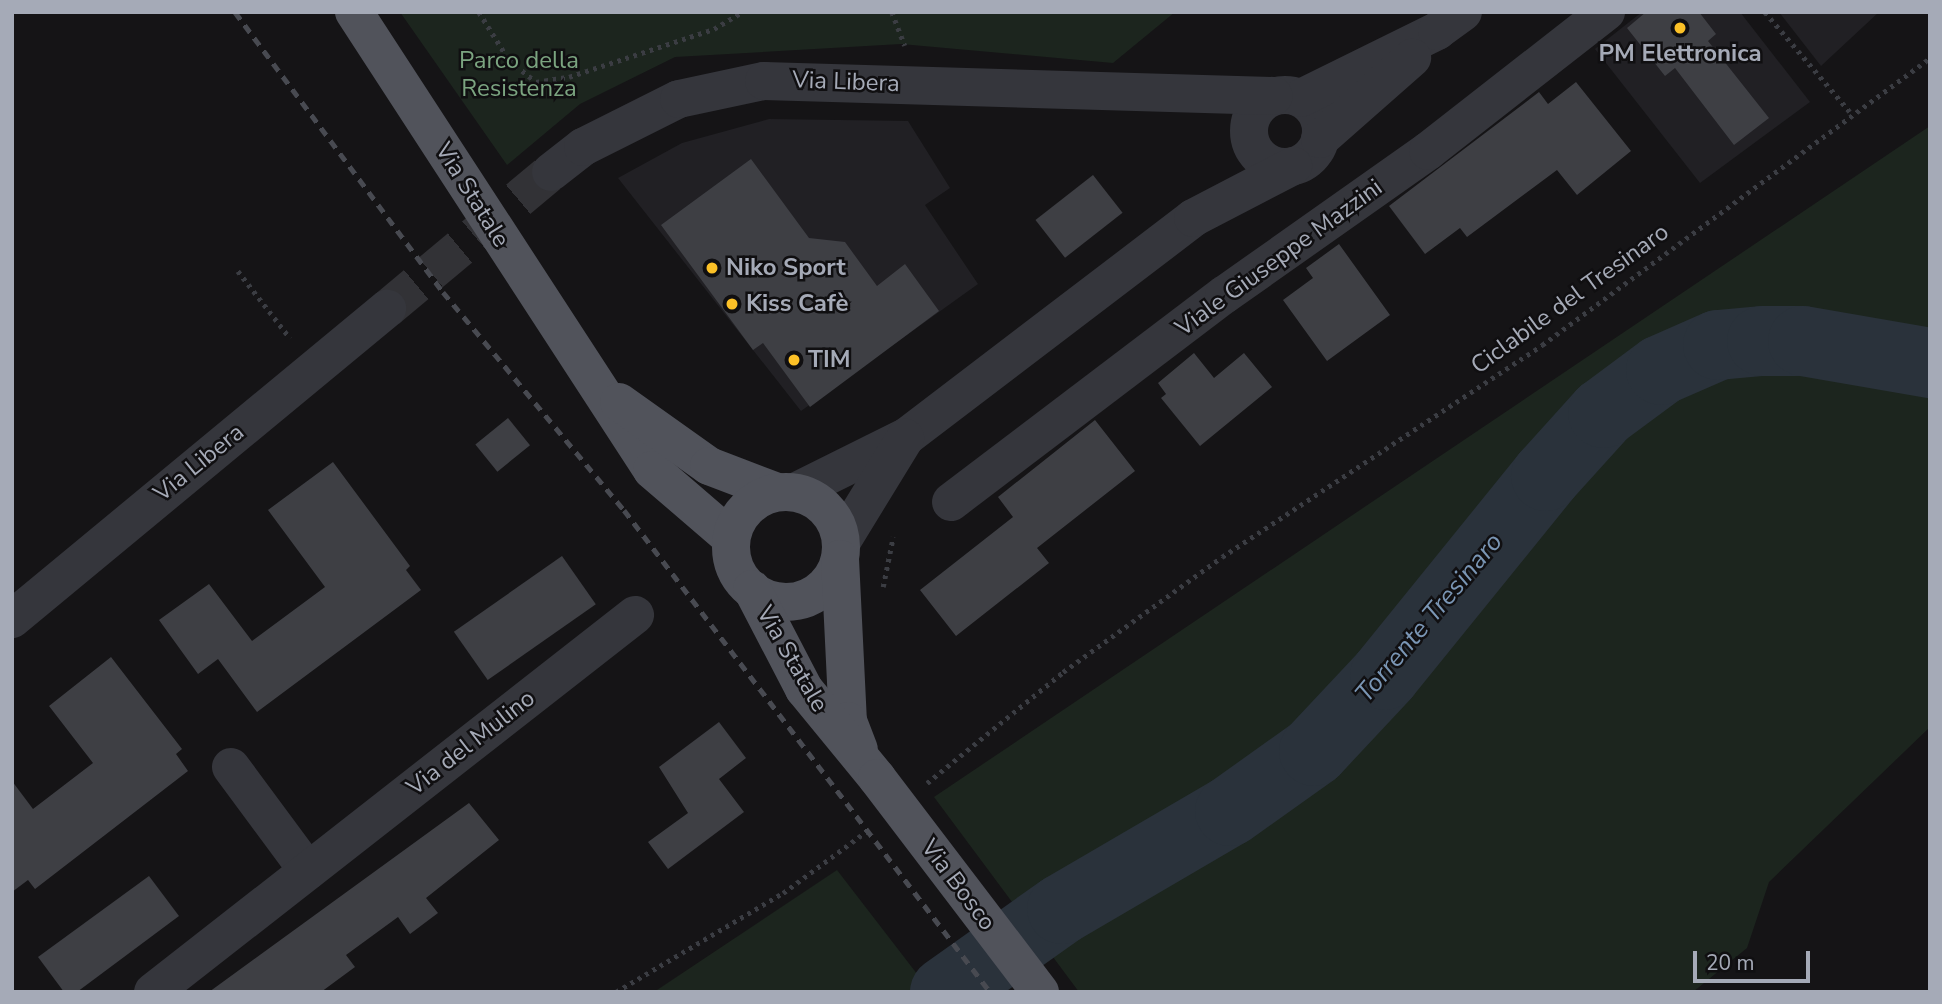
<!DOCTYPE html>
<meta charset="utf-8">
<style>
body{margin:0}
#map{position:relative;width:1942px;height:1004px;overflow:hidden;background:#151416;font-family:"Nunito Sans",sans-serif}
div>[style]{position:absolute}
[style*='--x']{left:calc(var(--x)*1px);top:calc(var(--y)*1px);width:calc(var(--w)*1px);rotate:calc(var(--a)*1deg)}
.built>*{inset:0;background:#212024}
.green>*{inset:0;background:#1c251e}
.river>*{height:70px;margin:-35px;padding:0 35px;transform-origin:35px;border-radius:35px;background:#2a323b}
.building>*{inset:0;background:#3e3f44;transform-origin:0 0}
.minor-tunnel>*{height:38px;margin-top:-19px;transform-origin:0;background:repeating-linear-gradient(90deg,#323236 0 38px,transparent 0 57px)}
.path>*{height:4.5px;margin-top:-2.25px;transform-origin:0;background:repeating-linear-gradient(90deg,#3b3d43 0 3.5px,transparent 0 8.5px)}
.minor>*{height:38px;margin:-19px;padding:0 19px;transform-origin:19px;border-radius:19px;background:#35363c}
.minor>.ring{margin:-19px;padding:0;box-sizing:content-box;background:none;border:38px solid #35363c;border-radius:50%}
.major>*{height:38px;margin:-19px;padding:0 19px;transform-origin:19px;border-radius:19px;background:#51535b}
.major>.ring{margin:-19px;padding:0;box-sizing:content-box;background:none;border:38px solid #51535b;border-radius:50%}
.rail>*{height:5px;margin-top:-2.5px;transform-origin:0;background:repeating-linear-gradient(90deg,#484a51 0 9px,transparent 0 16px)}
.major-bridge>*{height:38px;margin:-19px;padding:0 19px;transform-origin:19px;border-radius:19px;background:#51535b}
.dots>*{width:19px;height:19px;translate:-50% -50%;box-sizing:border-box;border:4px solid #100f11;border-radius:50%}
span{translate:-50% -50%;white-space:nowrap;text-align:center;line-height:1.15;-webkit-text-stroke:5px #100f11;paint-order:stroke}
.poi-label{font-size:24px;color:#a5aab7;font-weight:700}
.left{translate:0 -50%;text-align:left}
.park-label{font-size:24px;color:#7ba480}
.street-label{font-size:24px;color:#a5aab7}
.water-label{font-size:26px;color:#7a96b5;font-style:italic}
.frame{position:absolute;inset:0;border:14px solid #a5aab7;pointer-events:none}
.scale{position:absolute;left:1693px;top:951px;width:117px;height:32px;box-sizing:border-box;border:4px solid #a5aab7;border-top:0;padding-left:9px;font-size:21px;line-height:24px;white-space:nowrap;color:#a5aab7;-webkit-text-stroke:5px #100f11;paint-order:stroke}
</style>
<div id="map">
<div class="built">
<i style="clip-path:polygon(1642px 12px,1740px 12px,1810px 102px,1700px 183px,1595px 49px)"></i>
<i style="clip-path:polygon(1779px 12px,1879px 12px,1821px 66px)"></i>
<i style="clip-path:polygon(769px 119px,908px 121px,950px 188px,925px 205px,978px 284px,801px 411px,618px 178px,682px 143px)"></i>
</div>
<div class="green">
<i style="clip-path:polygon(400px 12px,1175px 12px,1113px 63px,901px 44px,675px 57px,580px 104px,507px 165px)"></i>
<i style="clip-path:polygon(1930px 126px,1930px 727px,1769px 882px,1747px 948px,1693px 992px,1079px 992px,934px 797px)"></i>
<i style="clip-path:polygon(837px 870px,931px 992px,654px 992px)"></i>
</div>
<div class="river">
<i style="--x:945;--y:992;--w:143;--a:-35.4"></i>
<i style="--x:1062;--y:909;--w:194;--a:-30.3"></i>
<i style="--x:1230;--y:811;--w:103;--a:-35.5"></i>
<i style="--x:1314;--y:751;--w:104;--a:-46.9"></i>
<i style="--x:1385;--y:675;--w:256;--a:-51"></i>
<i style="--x:1546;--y:476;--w:85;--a:-47.9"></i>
<i style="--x:1603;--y:413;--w:72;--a:-36.6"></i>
<i style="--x:1661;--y:370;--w:62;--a:-23.7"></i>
<i style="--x:1718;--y:345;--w:44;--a:-5.2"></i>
<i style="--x:1762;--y:341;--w:41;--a:0"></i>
<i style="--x:1803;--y:341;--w:129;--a:9.8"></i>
</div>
<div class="building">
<i style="clip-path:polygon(1646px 12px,1699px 12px,1716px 34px,1708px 41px,1769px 118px,1734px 145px,1675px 68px,1665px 76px,1627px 28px)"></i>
<i style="clip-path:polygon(1576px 82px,1631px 151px,1577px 195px,1557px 170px,1467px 237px,1460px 228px,1425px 254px,1389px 206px,1539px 92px,1548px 104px)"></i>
<i style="clip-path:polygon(751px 159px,809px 238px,845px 242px,877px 286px,905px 264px,939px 311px,810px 407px,763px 343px,753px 350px,661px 225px)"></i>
<i style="left:1093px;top:175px;width:48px;height:73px;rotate:52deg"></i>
<i style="clip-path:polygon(1339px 244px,1390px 315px,1327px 361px,1283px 300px,1313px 278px,1306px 268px)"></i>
<i style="clip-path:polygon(1194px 353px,1214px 378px,1244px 353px,1272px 387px,1200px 446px,1161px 398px,1166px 394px,1158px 383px)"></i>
<i style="left:508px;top:418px;width:35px;height:42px;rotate:51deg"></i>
<i style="clip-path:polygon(1095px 420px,1135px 471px,1037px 548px,1049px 563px,956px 636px,920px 590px,1013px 517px,998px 497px)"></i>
<i style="clip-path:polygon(333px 462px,410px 566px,406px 570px,421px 590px,257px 712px,218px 659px,198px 674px,159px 620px,209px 584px,252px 641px,325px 587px,268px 510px)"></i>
<i style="left:562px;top:556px;width:59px;height:132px;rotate:55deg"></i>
<i style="clip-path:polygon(111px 657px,182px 749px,176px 754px,188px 771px,35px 889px,28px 880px,12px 892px,12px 781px,33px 809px,93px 763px,49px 706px)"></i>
<i style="clip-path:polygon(719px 722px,746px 758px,719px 779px,744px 812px,668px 869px,648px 842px,688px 813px,659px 767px)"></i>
<i style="clip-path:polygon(469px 803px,499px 840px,426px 898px,438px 913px,410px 934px,398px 917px,346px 955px,355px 967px,321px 992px,209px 992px)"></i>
<i style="clip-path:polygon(149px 876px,179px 916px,77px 992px,64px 992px,38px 957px)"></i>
</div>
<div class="minor-tunnel">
<i style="--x:387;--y:309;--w:214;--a:-39.9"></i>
</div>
<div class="path">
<i style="--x:479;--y:12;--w:57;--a:58"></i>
<i style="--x:509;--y:60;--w:35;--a:39"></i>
<i style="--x:536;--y:82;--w:33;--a:-9"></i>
<i style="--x:569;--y:77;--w:153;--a:-18.3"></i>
<i style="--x:714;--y:29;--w:33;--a:-31"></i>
<i style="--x:892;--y:12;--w:36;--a:69"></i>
<i style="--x:1765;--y:12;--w:131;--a:49.6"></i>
<i style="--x:238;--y:271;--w:85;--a:52.2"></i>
<i style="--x:883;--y:587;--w:51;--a:-78.7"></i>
<i style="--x:927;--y:783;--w:176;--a:-39.2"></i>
<i style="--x:1063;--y:672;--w:196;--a:-35.9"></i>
<i style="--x:1222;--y:557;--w:384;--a:-33.5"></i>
<i style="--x:1542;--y:345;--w:483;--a:-36.5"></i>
<i style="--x:616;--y:992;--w:194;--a:-30.7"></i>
<i style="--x:783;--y:893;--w:106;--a:-36.5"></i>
</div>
<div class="minor">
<i class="ring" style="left:1249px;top:95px;width:34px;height:34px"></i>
<i style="--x:1301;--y:98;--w:152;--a:-26.2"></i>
<i style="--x:1437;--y:31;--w:32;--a:-36"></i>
<i style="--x:1320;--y:139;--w:123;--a:-41.4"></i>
<i style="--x:551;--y:172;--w:41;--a:-38"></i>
<i style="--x:583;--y:147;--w:107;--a:-26.6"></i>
<i style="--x:679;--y:99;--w:87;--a:-12"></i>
<i style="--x:764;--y:81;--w:510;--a:1.68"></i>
<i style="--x:795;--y:492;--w:124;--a:-26.4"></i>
<i style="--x:906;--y:437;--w:361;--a:-37.3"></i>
<i style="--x:1193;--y:218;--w:113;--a:-27.5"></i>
<i style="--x:951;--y:502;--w:343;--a:-37.2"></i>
<i style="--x:1224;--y:295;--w:250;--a:-35.2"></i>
<i style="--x:1428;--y:151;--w:226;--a:-38"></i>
<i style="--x:842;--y:541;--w:121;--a:-58.5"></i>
<i style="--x:12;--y:619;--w:487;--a:-39.6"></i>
<i style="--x:231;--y:767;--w:129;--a:53.5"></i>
<i style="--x:153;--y:992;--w:612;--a:-38.03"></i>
</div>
<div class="major">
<i style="--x:354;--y:12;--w:546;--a:56.95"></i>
<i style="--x:652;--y:470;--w:104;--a:40.7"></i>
<i style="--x:619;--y:402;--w:110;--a:35.4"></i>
<i style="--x:709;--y:466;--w:73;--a:20.9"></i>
<i class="ring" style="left:731px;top:492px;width:72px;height:72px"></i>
<i style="--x:840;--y:559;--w:162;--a:87.2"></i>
<i style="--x:848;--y:721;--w:30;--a:69"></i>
<i style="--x:752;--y:589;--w:113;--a:62.5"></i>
<i style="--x:804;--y:689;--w:115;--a:50.6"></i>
</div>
<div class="rail">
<i style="--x:235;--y:12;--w:349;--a:53.4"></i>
<i style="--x:443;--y:292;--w:283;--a:50.3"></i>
<i style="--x:624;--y:510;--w:605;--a:52.79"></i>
</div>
<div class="major-bridge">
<i style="--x:877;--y:778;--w:269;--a:52.7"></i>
</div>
<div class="dots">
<i style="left:1680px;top:28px;background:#fcc127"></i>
<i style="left:712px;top:268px;background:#fcc127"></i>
<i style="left:732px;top:304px;background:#fcc127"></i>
<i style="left:794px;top:360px;background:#fcc127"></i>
</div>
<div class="poi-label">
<span style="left:1680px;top:54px">PM Elettronica</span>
<span class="left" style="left:726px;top:268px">Niko Sport</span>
<span class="left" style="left:746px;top:304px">Kiss Cafè</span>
<span class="left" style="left:808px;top:360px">TIM</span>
</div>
<div class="park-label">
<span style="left:519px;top:75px">Parco della<br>Resistenza</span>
</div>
<div class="street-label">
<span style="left:846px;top:82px;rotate:2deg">Via Libera</span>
<span style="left:472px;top:195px;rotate:58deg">Via Statale</span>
<span style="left:1279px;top:258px;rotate:-36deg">Viale Giuseppe Mazzini</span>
<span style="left:1570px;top:299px;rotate:-36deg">Ciclabile del Tresinaro</span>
<span style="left:199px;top:463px;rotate:-39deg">Via Libera</span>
<span style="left:792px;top:659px;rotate:60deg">Via Statale</span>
<span style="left:471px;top:743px;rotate:-38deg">Via del Mulino</span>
<span style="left:958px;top:885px;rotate:53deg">Via Bosco</span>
</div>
<div class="water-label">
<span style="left:1429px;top:618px;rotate:-50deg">Torrente Tresinaro</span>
</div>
<div class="frame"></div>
<div class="scale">20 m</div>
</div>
